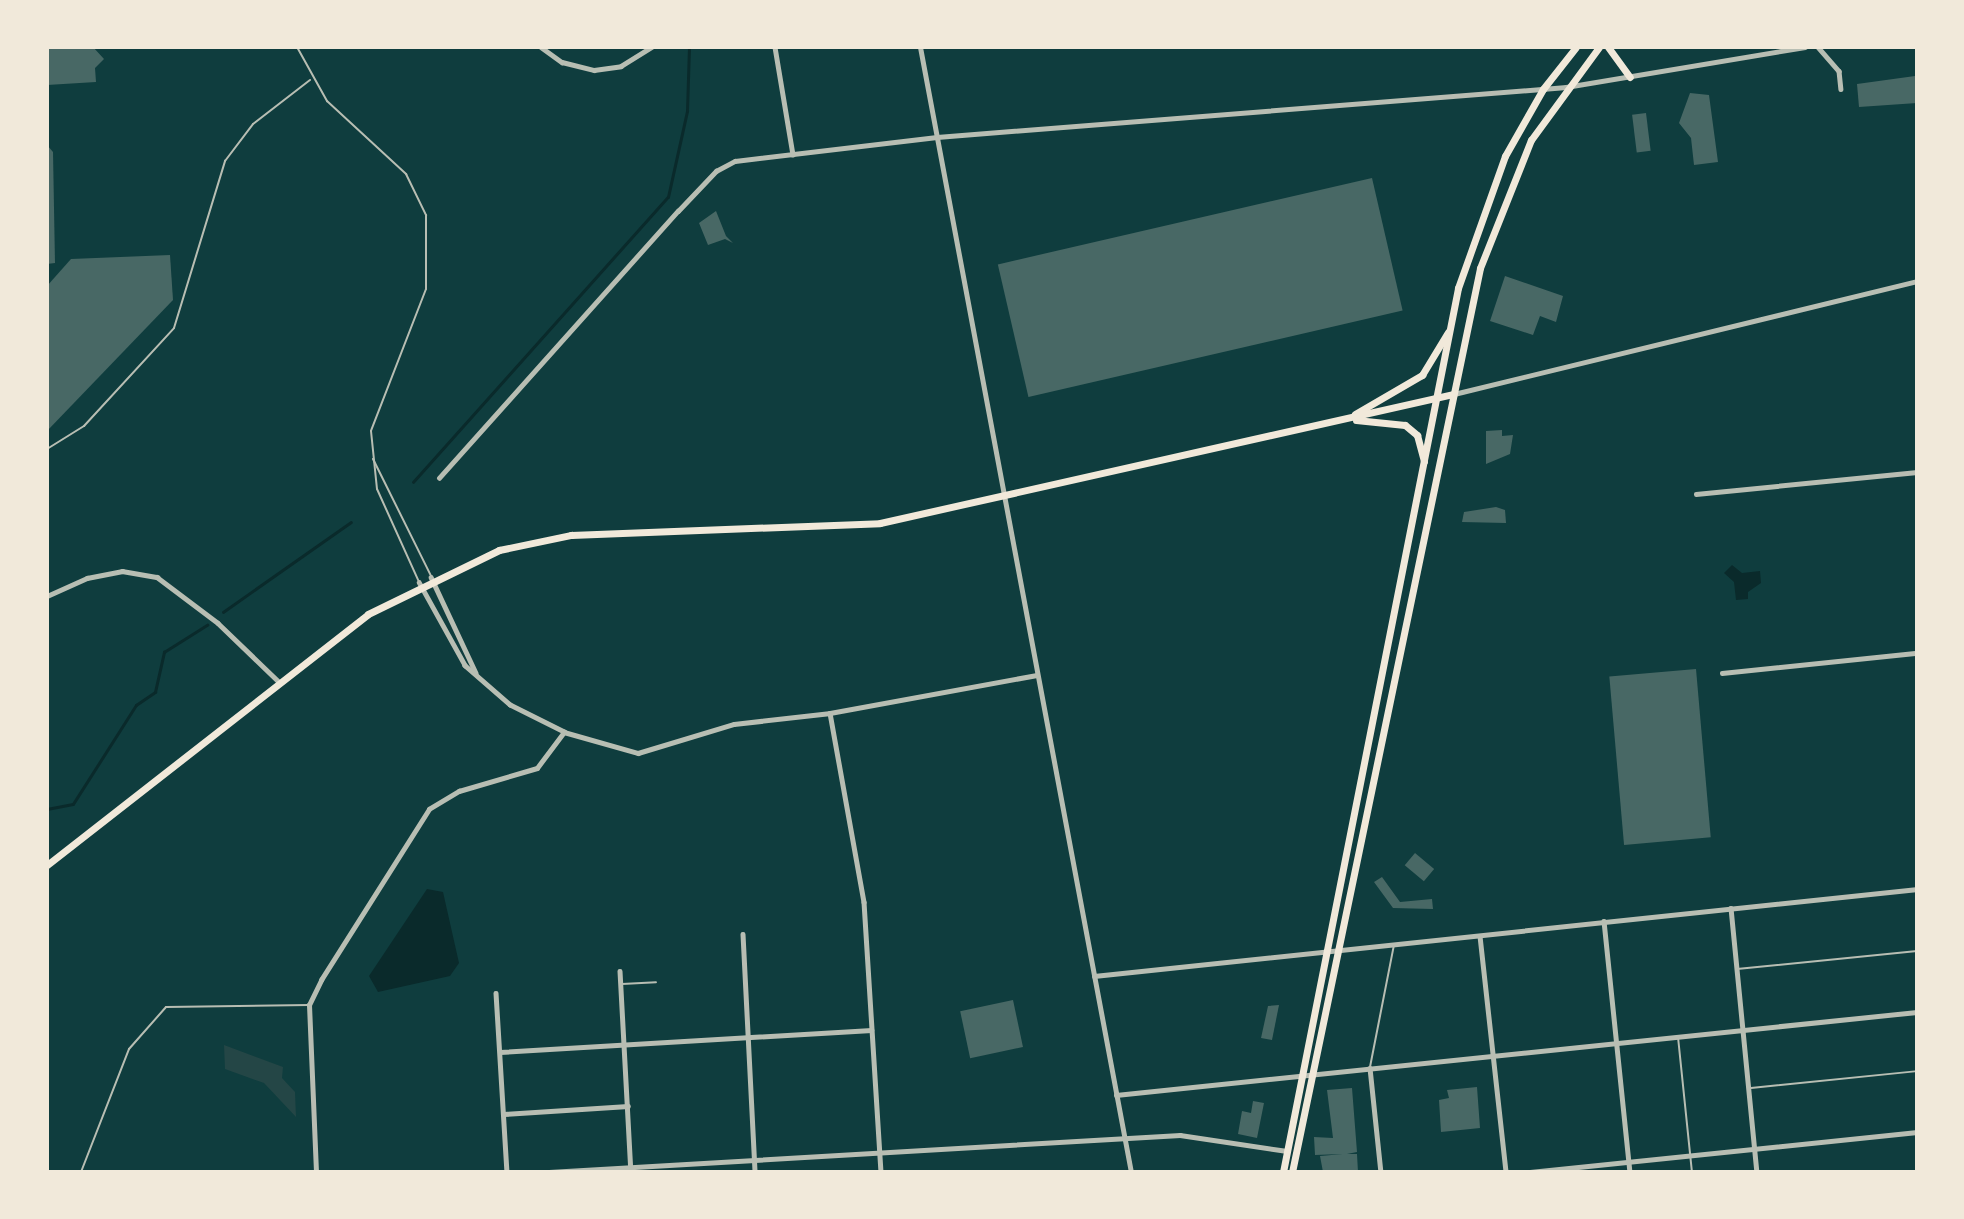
<!DOCTYPE html>
<style>
body{margin:0}
#map{position:relative;width:1964px;height:1219px;overflow:hidden;background:#0f3d3e;font-family:"Source Sans 3",sans-serif}
div>[style]{position:absolute}
[style*='--x']{left:calc(var(--x)*1px);top:calc(var(--y)*1px);width:calc(var(--w)*1px);rotate:calc(var(--a)*1deg)}
.green>*{inset:0;background:#244646}
.water>*{inset:0;background:#0a2a2b}
.stream>*{height:2.5px;margin:-1.25px;padding:0 1.25px;transform-origin:1.25px;border-radius:1.25px;background:#0a2a2b}
.building>*{inset:0;background:#486865;transform-origin:0 0}
.service>*{height:2px;margin:-1px;padding:0 1px;transform-origin:1px;border-radius:1px;background:#b8beb3}
.minor>*{height:4.5px;margin:-2.25px;padding:0 2.25px;transform-origin:2.25px;border-radius:2.25px;background:#b8beb3}
.tertiary>*{height:5px;margin:-2.5px;padding:0 2.5px;transform-origin:2.5px;border-radius:2.5px;background:#b8beb3}
.primary>*{height:7px;margin:-3.5px;padding:0 3.5px;transform-origin:3.5px;border-radius:3.5px;background:#f1e9da}
span{translate:-50% -50%;white-space:nowrap;text-align:center;line-height:1.15;-webkit-text-stroke:5px #f1e9da;paint-order:stroke}
.frame{position:absolute;inset:0;border:49px solid #f1e9da;pointer-events:none}
</style>
<div id="map">
<div class="green">
<i style="clip-path:polygon(224px 1045px,283px 1067px,282px 1078px,295px 1092px,296px 1117px,264px 1083px,225px 1069px)"></i>
</div>
<div class="water">
<i style="clip-path:polygon(1732px 565px,1742px 573px,1760px 571px,1761px 583px,1748px 592px,1748px 599px,1736px 600px,1734px 582px,1724px 573px)"></i>
<i style="clip-path:polygon(427px 889px,443px 892px,459px 963px,450px 976px,378px 992px,369px 976px)"></i>
</div>
<div class="stream">
<i style="--x:413;--y:482;--w:382;--a:-48.2"></i>
<i style="--x:668;--y:197;--w:88;--a:-77.5"></i>
<i style="--x:687;--y:111;--w:64;--a:-88.2"></i>
<i style="--x:223;--y:612;--w:156;--a:-35.1"></i>
<i style="--x:47;--y:809;--w:26;--a:-11"></i>
<i style="--x:73;--y:804;--w:117;--a:-57.5"></i>
<i style="--x:136;--y:705;--w:23;--a:-34"></i>
<i style="--x:155;--y:692;--w:41;--a:-77.3"></i>
<i style="--x:164;--y:652;--w:51;--a:-32.1"></i>
</div>
<div class="building">
<i style="clip-path:polygon(47px 47px,93px 47px,104px 59px,95px 68px,96px 82px,47px 85px)"></i>
<i style="clip-path:polygon(1915px 76px,1917px 103px,1859px 107px,1857px 84px)"></i>
<i style="clip-path:polygon(1690px 93px,1709px 95px,1718px 162px,1694px 165px,1691px 138px,1679px 123px)"></i>
<i style="left:1646px;top:113px;width:38px;height:14px;rotate:83deg"></i>
<i style="clip-path:polygon(47px 145px,53px 152px,55px 263px,47px 264px)"></i>
<i style="left:1372px;top:178px;width:136px;height:384px;rotate:77deg"></i>
<i style="clip-path:polygon(716px 211px,726px 236px,733px 243px,725px 239px,708px 245px,699px 223px)"></i>
<i style="clip-path:polygon(170px 255px,173px 300px,47px 431px,47px 286px,71px 259px)"></i>
<i style="clip-path:polygon(1505px 276px,1563px 296px,1556px 322px,1540px 316px,1533px 335px,1490px 321px)"></i>
<i style="clip-path:polygon(1502px 430px,1502px 436px,1513px 435px,1510px 454px,1486px 464px,1486px 431px)"></i>
<i style="clip-path:polygon(1496px 507px,1505px 510px,1506px 523px,1462px 522px,1464px 512px)"></i>
<i style="left:1696px;top:669px;width:169px;height:87px;rotate:85deg"></i>
<i style="left:1415px;top:853px;width:25px;height:16px;rotate:40deg"></i>
<i style="clip-path:polygon(1382px 877px,1400px 902px,1432px 899px,1433px 909px,1393px 908px,1374px 882px)"></i>
<i style="left:1013px;top:1000px;width:48px;height:54px;rotate:78deg"></i>
<i style="clip-path:polygon(1279px 1005px,1272px 1040px,1261px 1038px,1268px 1006px)"></i>
<i style="clip-path:polygon(1477px 1087px,1480px 1128px,1441px 1132px,1439px 1100px,1449px 1098px,1447px 1090px)"></i>
<i style="clip-path:polygon(1352px 1088px,1357px 1152px,1347px 1154px,1357px 1154px,1358px 1172px,1323px 1172px,1320px 1156px,1343px 1154px,1315px 1155px,1314px 1137px,1333px 1138px,1327px 1090px)"></i>
<i style="clip-path:polygon(1253px 1101px,1264px 1103px,1257px 1138px,1238px 1134px,1242px 1111px,1251px 1113px)"></i>
</div>
<div class="service">
<i style="--x:297;--y:47;--w:62;--a:60.9"></i>
<i style="--x:327;--y:101;--w:108;--a:42.7"></i>
<i style="--x:406;--y:174;--w:46;--a:64"></i>
<i style="--x:426;--y:215;--w:74;--a:90"></i>
<i style="--x:426;--y:289;--w:152;--a:111.2"></i>
<i style="--x:371;--y:431;--w:58;--a:84.1"></i>
<i style="--x:377;--y:489;--w:102;--a:65.7"></i>
<i style="--x:47;--y:449;--w:44;--a:-31.9"></i>
<i style="--x:84;--y:426;--w:133;--a:-47.4"></i>
<i style="--x:174;--y:328;--w:175;--a:-73"></i>
<i style="--x:225;--y:161;--w:46;--a:-52.9"></i>
<i style="--x:253;--y:124;--w:72;--a:-37.7"></i>
<i style="--x:373;--y:459;--w:131;--a:63.6"></i>
<i style="--x:1737;--y:969;--w:181;--a:-5.7"></i>
<i style="--x:622;--y:984;--w:34;--a:-3"></i>
<i style="--x:1678;--y:1037;--w:136;--a:84.1"></i>
<i style="--x:1370;--y:1067;--w:124;--a:-78.9"></i>
<i style="--x:1751;--y:1088;--w:167;--a:-5.8"></i>
<i style="--x:81;--y:1172;--w:132;--a:-68.7"></i>
<i style="--x:129;--y:1049;--w:56;--a:-48.6"></i>
<i style="--x:166;--y:1007;--w:143;--a:-0.8"></i>
</div>
<div class="minor">
<i style="--x:541;--y:47;--w:26;--a:36"></i>
<i style="--x:562;--y:62;--w:33;--a:14"></i>
<i style="--x:594;--y:70;--w:27;--a:-8"></i>
<i style="--x:621;--y:66;--w:36;--a:-32"></i>
<i style="--x:775;--y:47;--w:109;--a:80.5"></i>
<i style="--x:1818;--y:47;--w:32;--a:49"></i>
<i style="--x:1839;--y:71;--w:18;--a:84"></i>
<i style="--x:1454;--y:394;--w:477;--a:-13.7"></i>
<i style="--x:439;--y:478;--w:358;--a:-48.2"></i>
<i style="--x:678;--y:211;--w:55;--a:-46.5"></i>
<i style="--x:716;--y:171;--w:21;--a:-28"></i>
<i style="--x:735;--y:161;--w:203;--a:-6.8"></i>
<i style="--x:937;--y:137;--w:631;--a:-4.54"></i>
<i style="--x:1566;--y:87;--w:242;--a:-9.5"></i>
<i style="--x:1696;--y:494;--w:222;--a:-5.7"></i>
<i style="--x:431;--y:577;--w:106;--a:64.9"></i>
<i style="--x:47;--y:596;--w:44;--a:-24.2"></i>
<i style="--x:87;--y:578;--w:36;--a:-11"></i>
<i style="--x:122;--y:571;--w:36;--a:10"></i>
<i style="--x:157;--y:577;--w:76;--a:37"></i>
<i style="--x:218;--y:623;--w:85;--a:44"></i>
<i style="--x:1722;--y:673;--w:196;--a:-5.9"></i>
<i style="--x:830;--y:713;--w:192;--a:79.8"></i>
<i style="--x:864;--y:902;--w:271;--a:86.4"></i>
<i style="--x:564;--y:732;--w:77;--a:15.8"></i>
<i style="--x:638;--y:753;--w:100;--a:-16.8"></i>
<i style="--x:734;--y:724;--w:97;--a:-6.5"></i>
<i style="--x:830;--y:713;--w:210;--a:-10.4"></i>
<i style="--x:1731;--y:908;--w:265;--a:84.4"></i>
<i style="--x:1604;--y:921;--w:252;--a:84.1"></i>
<i style="--x:743;--y:934;--w:238;--a:87.1"></i>
<i style="--x:1480;--y:936;--w:237;--a:83.7"></i>
<i style="--x:620;--y:971;--w:201;--a:86.9"></i>
<i style="--x:1094;--y:976;--w:828;--a:-6.03"></i>
<i style="--x:496;--y:993;--w:179;--a:86.5"></i>
<i style="--x:500;--y:1052;--w:372;--a:-3.4"></i>
<i style="--x:1370;--y:1068;--w:105;--a:84"></i>
<i style="--x:1116;--y:1095;--w:805;--a:-5.92"></i>
<i style="--x:504;--y:1114;--w:124;--a:-3.7"></i>
<i style="--x:316;--y:1172;--w:167;--a:-92.4"></i>
<i style="--x:309;--y:1005;--w:28;--a:-64"></i>
<i style="--x:321;--y:980;--w:202;--a:-57.7"></i>
<i style="--x:429;--y:809;--w:35;--a:-31"></i>
<i style="--x:459;--y:791;--w:81;--a:-16.4"></i>
<i style="--x:537;--y:768;--w:45;--a:-53.1"></i>
<i style="--x:564;--y:732;--w:60;--a:-153.4"></i>
<i style="--x:510;--y:705;--w:60;--a:-139.1"></i>
<i style="--x:465;--y:666;--w:95;--a:-119"></i>
<i style="--x:549;--y:1172;--w:632;--a:-3.36"></i>
<i style="--x:1180;--y:1135;--w:108;--a:8.5"></i>
<i style="--x:1530;--y:1172;--w:389;--a:-5.9"></i>
</div>
<div class="tertiary">
<i style="--x:920;--y:47;--w:1145;--a:79.38"></i>
</div>
<div class="primary">
<i style="--x:1608;--y:47;--w:37;--a:54"></i>
<i style="--x:1355;--y:414;--w:78;--a:-30.2"></i>
<i style="--x:1422;--y:375;--w:50;--a:-58.8"></i>
<i style="--x:1356;--y:420;--w:49;--a:5.8"></i>
<i style="--x:1405;--y:425;--w:16;--a:40"></i>
<i style="--x:1417;--y:435;--w:27;--a:75"></i>
<i style="--x:47;--y:865;--w:407;--a:-38"></i>
<i style="--x:368;--y:614;--w:146;--a:-26"></i>
<i style="--x:499;--y:550;--w:74;--a:-11.8"></i>
<i style="--x:571;--y:535;--w:309;--a:-2.2"></i>
<i style="--x:880;--y:523;--w:587;--a:-12.69"></i>
<i style="--x:1283;--y:1172;--w:901;--a:-78.8"></i>
<i style="--x:1458;--y:288;--w:140;--a:-70.4"></i>
<i style="--x:1505;--y:156;--w:77;--a:-60.4"></i>
<i style="--x:1543;--y:89;--w:53;--a:-51.8"></i>
<i style="--x:1292;--y:1172;--w:923;--a:-78.25"></i>
<i style="--x:1480;--y:268;--w:138;--a:-68.3"></i>
<i style="--x:1531;--y:140;--w:115;--a:-53.8"></i>
</div>
<div class="frame"></div>
</div>
